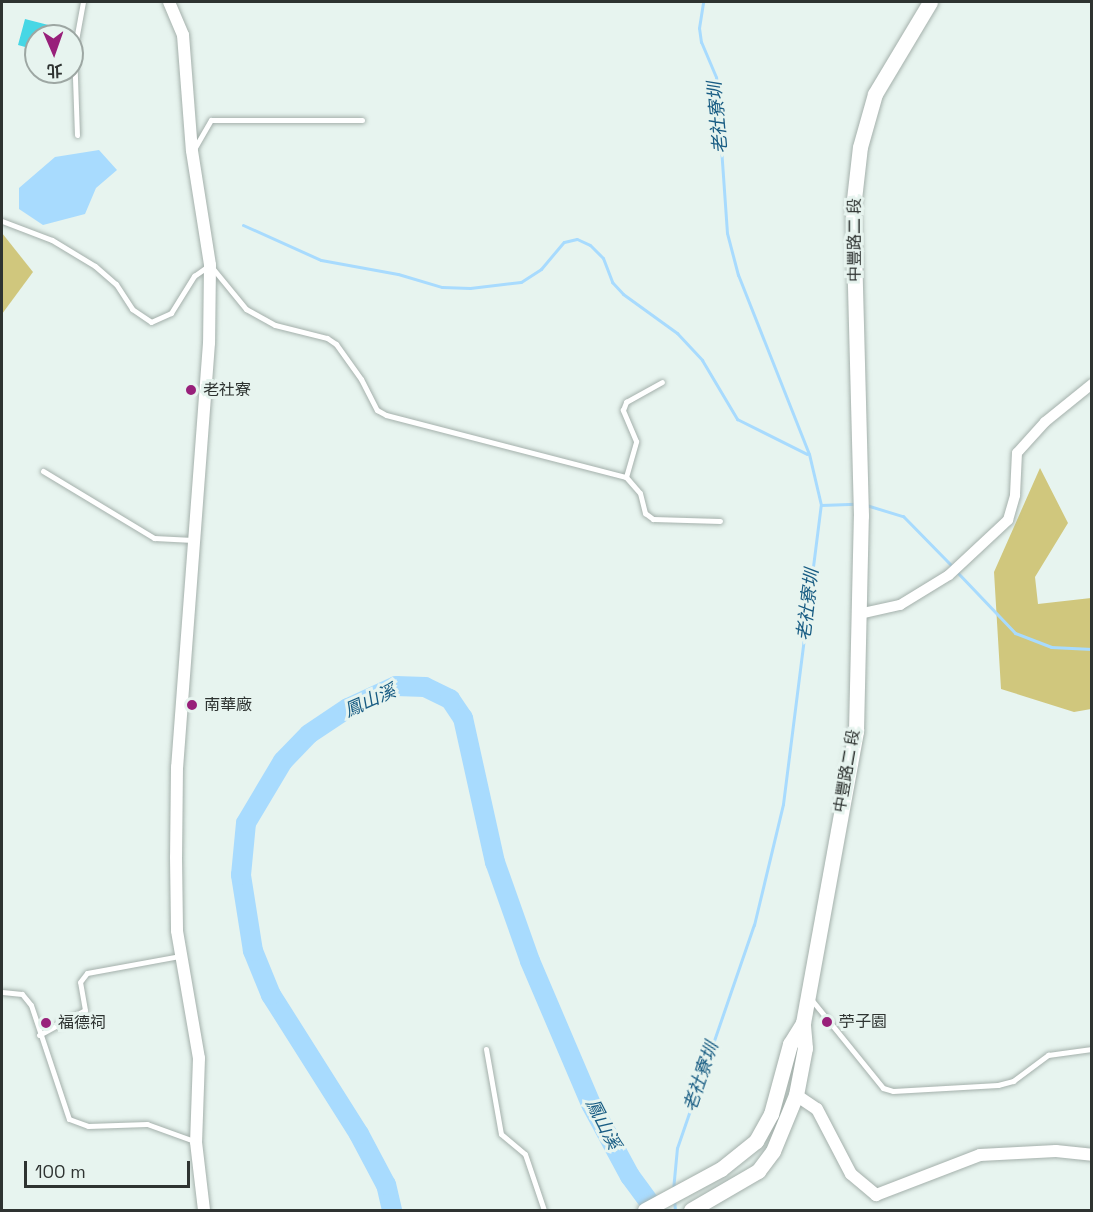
<!DOCTYPE html>
<meta charset="utf-8">
<style>
body{margin:0}
#map{position:relative;width:1093px;height:1212px;overflow:hidden;background:#e7f4ef;font-family:"Space Grotesk","Noto Sans TC",sans-serif}
div>[style]{position:absolute}
[style*='--x']{left:calc(var(--x)*1px);top:calc(var(--y)*1px);width:calc(var(--w)*1px);rotate:calc(var(--a)*1deg)}
.green>*{inset:0;background:#d0c77d}
.water>*{inset:0;background:#a8dbfe}
.stream>*{height:3px;margin:-1.5px;padding:0 1.5px;transform-origin:1.5px;border-radius:1.5px;background:#a8dbfe}
.river>*{height:20px;margin:-10px;padding:0 10px;transform-origin:10px;border-radius:10px;background:#a8dbfe}
.building>*{inset:0;background:#46d7e5}
.roads{filter:drop-shadow(0 0 2px #a4b0ab) drop-shadow(0 0 2px #a4b0ab)}
.service>*{height:5px;margin:-2.5px;padding:0 2.5px;transform-origin:2.5px;border-radius:2.5px;background:#fff}
.minor>*{height:10px;margin:-5px;padding:0 5px;transform-origin:5px;border-radius:5px;background:#fff}
.tertiary>*{height:12px;margin:-6px;padding:0 6px;transform-origin:6px;border-radius:6px;background:#fff}
.primary>*{height:15px;margin:-7.5px;padding:0 7.5px;transform-origin:7.5px;border-radius:7.5px;background:#fff}
.dots>*{width:16px;height:16px;translate:-50% -50%;box-sizing:border-box;border:3px solid #e7f4ef;border-radius:50%}
span{translate:-50% -50%;white-space:nowrap;text-align:center;line-height:1.15;-webkit-text-stroke:6px #e7f4ef;paint-order:stroke}
.street-label{font-size:16px;color:#2e3331}
.poi-label{font-size:16px;color:#2e3331}
.left{translate:0 -50%;text-align:left}
.water-label{font-size:18px;color:#185c83;font-style:italic}
.frame{position:absolute;inset:0;border:3px solid #2e3331;pointer-events:none}
.north{position:absolute;left:24px;top:24px;width:60px;height:60px;box-sizing:border-box;background:#e7f4ef;border:2px solid #9da7a3;border-radius:50%;rotate:178deg;font-size:16px;font-weight:700;line-height:24px;text-align:center;color:#2e3331}
.north::after{content:'';display:block;margin:auto;width:21px;height:27px;background:#98207a;clip-path:polygon(50% 0,100% 100%,50% 72%,0 100%)}
.scale{position:absolute;left:24px;top:1161px;width:166px;height:27px;box-sizing:border-box;border:3px solid #2e3331;border-top:0;padding-left:8px;font-size:18px;line-height:21px;white-space:nowrap;color:#2e3331;-webkit-text-stroke:4px #e7f4ef;paint-order:stroke}
</style>
<div id="map">
<div class="green">
<i style="clip-path:polygon(2px 233px,33px 272px,2px 314px)"></i>
<i style="clip-path:polygon(1040px 468px,1068px 523px,1035px 577px,1038px 604px,1091px 598px,1091px 709px,1074px 712px,1001px 689px,994px 572px)"></i>
</div>
<div class="water">
<i style="clip-path:polygon(99px 150px,117px 170px,96px 188px,85px 214px,43px 225px,19px 209px,19px 188px,55px 157px)"></i>
</div>
<div class="stream">
<i style="--x:243;--y:225;--w:85;--a:24.2"></i>
<i style="--x:321;--y:260;--w:78;--a:10.3"></i>
<i style="--x:398;--y:274;--w:46;--a:16.5"></i>
<i style="--x:442;--y:287;--w:28;--a:2"></i>
<i style="--x:470;--y:288;--w:51;--a:-6.7"></i>
<i style="--x:521;--y:282;--w:24;--a:-33"></i>
<i style="--x:541;--y:269;--w:35;--a:-50"></i>
<i style="--x:564;--y:242;--w:13;--a:-13"></i>
<i style="--x:577;--y:239;--w:14;--a:25"></i>
<i style="--x:590;--y:245;--w:18;--a:45"></i>
<i style="--x:603;--y:258;--w:26;--a:69"></i>
<i style="--x:612;--y:282;--w:16;--a:47"></i>
<i style="--x:623;--y:294;--w:67;--a:35.8"></i>
<i style="--x:677;--y:333;--w:37;--a:47"></i>
<i style="--x:702;--y:360;--w:69;--a:59.3"></i>
<i style="--x:737;--y:419;--w:78;--a:26.6"></i>
<i style="--x:821;--y:505;--w:35;--a:-2"></i>
<i style="--x:866;--y:505;--w:39;--a:17"></i>
<i style="--x:903;--y:516;--w:71;--a:45.6"></i>
<i style="--x:957;--y:572;--w:84;--a:46.4"></i>
<i style="--x:1015;--y:633;--w:39;--a:21"></i>
<i style="--x:1051;--y:647;--w:41;--a:2.8"></i>
<i style="--x:673;--y:1190;--w:42;--a:-84.6"></i>
<i style="--x:677;--y:1148;--w:236;--a:-71"></i>
<i style="--x:754;--y:925;--w:124;--a:-76.5"></i>
<i style="--x:783;--y:804;--w:301;--a:-82.8"></i>
<i style="--x:821;--y:505;--w:52;--a:-103.2"></i>
<i style="--x:809;--y:454;--w:193;--a:-111.6"></i>
<i style="--x:738;--y:275;--w:43;--a:-104.7"></i>
<i style="--x:727;--y:233;--w:156;--a:-94"></i>
<i style="--x:716;--y:77;--w:38;--a:-113"></i>
<i style="--x:701;--y:42;--w:14;--a:-98"></i>
<i style="--x:699;--y:28;--w:26;--a:-81"></i>
<i style="--x:674;--y:1199;--w:11;--a:85"></i>
</div>
<div class="river">
<i style="--x:392;--y:1210;--w:26;--a:-103"></i>
<i style="--x:386;--y:1185;--w:58;--a:-117.9"></i>
<i style="--x:359;--y:1134;--w:165;--a:-122.3"></i>
<i style="--x:271;--y:995;--w:48;--a:-112.2"></i>
<i style="--x:253;--y:951;--w:77;--a:-99"></i>
<i style="--x:241;--y:875;--w:52;--a:-84.5"></i>
<i style="--x:246;--y:823;--w:72;--a:-59.2"></i>
<i style="--x:283;--y:761;--w:37;--a:-46"></i>
<i style="--x:309;--y:734;--w:47;--a:-33.7"></i>
<i style="--x:348;--y:708;--w:53;--a:-24.6"></i>
<i style="--x:396;--y:686;--w:29;--a:2"></i>
<i style="--x:425;--y:687;--w:28;--a:26"></i>
<i style="--x:450;--y:699;--w:23;--a:56"></i>
<i style="--x:463;--y:718;--w:148;--a:77.5"></i>
<i style="--x:495;--y:862;--w:105;--a:70.5"></i>
<i style="--x:530;--y:961;--w:155;--a:66.9"></i>
<i style="--x:591;--y:1104;--w:82;--a:61.6"></i>
<i style="--x:630;--y:1176;--w:42;--a:53.7"></i>
</div>
<div class="building">
<i style="clip-path:polygon(25px 19px,60px 28px,58px 36px,36px 36px,36px 50px,18px 45px)"></i>
</div>
<div class="roads">
<div class="service">
<i style="--x:77;--y:135;--w:84;--a:-92"></i>
<i style="--x:74;--y:51;--w:50;--a:-79.6"></i>
<i style="--x:193;--y:151;--w:36;--a:-60"></i>
<i style="--x:211;--y:120;--w:151;--a:0"></i>
<i style="--x:2;--y:221;--w:53;--a:20.8"></i>
<i style="--x:52;--y:240;--w:50;--a:31.2"></i>
<i style="--x:95;--y:266;--w:28;--a:41"></i>
<i style="--x:116;--y:284;--w:30;--a:57"></i>
<i style="--x:132;--y:309;--w:23;--a:34"></i>
<i style="--x:151;--y:322;--w:22;--a:-24"></i>
<i style="--x:171;--y:313;--w:44;--a:-58.1"></i>
<i style="--x:194;--y:276;--w:19;--a:-35"></i>
<i style="--x:210;--y:265;--w:57;--a:50.7"></i>
<i style="--x:246;--y:309;--w:33;--a:29"></i>
<i style="--x:275;--y:325;--w:54;--a:14"></i>
<i style="--x:327;--y:338;--w:11;--a:34"></i>
<i style="--x:336;--y:344;--w:43;--a:54.5"></i>
<i style="--x:361;--y:379;--w:35;--a:63"></i>
<i style="--x:377;--y:410;--w:10;--a:29"></i>
<i style="--x:386;--y:415;--w:248;--a:14.5"></i>
<i style="--x:626;--y:477;--w:21;--a:49"></i>
<i style="--x:640;--y:493;--w:21;--a:76"></i>
<i style="--x:645;--y:513;--w:10;--a:37"></i>
<i style="--x:653;--y:519;--w:67;--a:1.7"></i>
<i style="--x:43;--y:471;--w:130;--a:31.1"></i>
<i style="--x:154;--y:538;--w:39;--a:3"></i>
<i style="--x:626;--y:477;--w:37;--a:-74"></i>
<i style="--x:636;--y:441;--w:34;--a:-113"></i>
<i style="--x:623;--y:410;--w:9;--a:-69"></i>
<i style="--x:626;--y:402;--w:41;--a:-29.1"></i>
<i style="--x:2;--y:992;--w:20;--a:6"></i>
<i style="--x:22;--y:994;--w:14;--a:51"></i>
<i style="--x:31;--y:1005;--w:120;--a:71.6"></i>
<i style="--x:69;--y:1119;--w:20;--a:20"></i>
<i style="--x:88;--y:1126;--w:59;--a:-1.9"></i>
<i style="--x:147;--y:1124;--w:50;--a:19.9"></i>
<i style="--x:811;--y:999;--w:114;--a:51"></i>
<i style="--x:883;--y:1088;--w:10;--a:17"></i>
<i style="--x:893;--y:1091;--w:105;--a:-3.3"></i>
<i style="--x:998;--y:1085;--w:16;--a:-15"></i>
<i style="--x:1013;--y:1081;--w:44;--a:-36.6"></i>
<i style="--x:1048;--y:1055;--w:44;--a:-7.8"></i>
<i style="--x:39;--y:1035;--w:52;--a:-28.5"></i>
<i style="--x:85;--y:1010;--w:28;--a:-100"></i>
<i style="--x:80;--y:982;--w:11;--a:-52"></i>
<i style="--x:87;--y:973;--w:95;--a:-10.4"></i>
<i style="--x:486;--y:1049;--w:86;--a:80"></i>
<i style="--x:501;--y:1134;--w:31;--a:40"></i>
<i style="--x:525;--y:1154;--w:59;--a:71.3"></i>
</div>
<div class="minor">
<i style="--x:859;--y:614;--w:42;--a:-12.4"></i>
<i style="--x:900;--y:605;--w:57;--a:-31.5"></i>
<i style="--x:949;--y:575;--w:81;--a:-43"></i>
<i style="--x:1008;--y:520;--w:26;--a:-74"></i>
<i style="--x:1015;--y:495;--w:42;--a:-87.3"></i>
<i style="--x:1017;--y:453;--w:42;--a:-47.9"></i>
<i style="--x:1045;--y:422;--w:60;--a:-39"></i>
</div>
<div class="tertiary">
<i style="--x:169;--y:2;--w:36;--a:67"></i>
<i style="--x:183;--y:35;--w:116;--a:85.6"></i>
<i style="--x:192;--y:151;--w:115;--a:81"></i>
<i style="--x:210;--y:265;--w:78;--a:90.7"></i>
<i style="--x:209;--y:343;--w:425;--a:94.3"></i>
<i style="--x:177;--y:767;--w:90;--a:90.6"></i>
<i style="--x:176;--y:857;--w:74;--a:89.2"></i>
<i style="--x:177;--y:931;--w:129;--a:80.2"></i>
<i style="--x:199;--y:1058;--w:84;--a:92"></i>
<i style="--x:196;--y:1142;--w:68;--a:83.3"></i>
<i style="--x:796;--y:1095;--w:25;--a:34"></i>
<i style="--x:817;--y:1109;--w:73;--a:62.4"></i>
<i style="--x:851;--y:1174;--w:33;--a:40"></i>
<i style="--x:876;--y:1195;--w:111;--a:-21"></i>
<i style="--x:980;--y:1155;--w:76;--a:-3"></i>
<i style="--x:1056;--y:1151;--w:36;--a:6"></i>
</div>
<div class="primary">
<i style="--x:645;--y:1210;--w:86;--a:-28.3"></i>
<i style="--x:721;--y:1169;--w:45;--a:-38.7"></i>
<i style="--x:756;--y:1141;--w:31;--a:-61"></i>
<i style="--x:771;--y:1114;--w:73;--a:-74.8"></i>
<i style="--x:790;--y:1044;--w:25;--a:-58"></i>
<i style="--x:691;--y:1210;--w:78;--a:-30.2"></i>
<i style="--x:758;--y:1171;--w:25;--a:-53"></i>
<i style="--x:773;--y:1151;--w:61;--a:-67.7"></i>
<i style="--x:796;--y:1095;--w:48;--a:-79.2"></i>
<i style="--x:805;--y:1048;--w:25;--a:-95"></i>
<i style="--x:803;--y:1023;--w:297;--a:-79.7"></i>
<i style="--x:856;--y:731;--w:215;--a:-88.7"></i>
<i style="--x:861;--y:516;--w:308;--a:-91.5"></i>
<i style="--x:853;--y:208;--w:61;--a:-83.5"></i>
<i style="--x:860;--y:147;--w:55;--a:-74.2"></i>
<i style="--x:875;--y:94;--w:107;--a:-59.1"></i>
</div>
</div>
<div class="dots">
<i style="left:191px;top:390px;background:#98207a"></i>
<i style="left:192px;top:705px;background:#98207a"></i>
<i style="left:827px;top:1022px;background:#98207a"></i>
<i style="left:46px;top:1023px;background:#98207a"></i>
</div>
<div class="street-label">
<span style="left:855px;top:240px;rotate:-90deg">中豐路二 段</span>
<span style="left:847px;top:771px;rotate:-80deg">中豐路二 段</span>
</div>
<div class="poi-label">
<span class="left" style="left:203px;top:390px">老社寮</span>
<span class="left" style="left:204px;top:705px">南華廠</span>
<span class="left" style="left:839px;top:1022px">苧子園</span>
<span class="left" style="left:58px;top:1023px">福德祠</span>
</div>
<div class="water-label">
<span style="left:718px;top:118px;rotate:-95deg">老社寮圳</span>
<span style="left:808px;top:605px;rotate:-83deg">老社寮圳</span>
<span style="left:370px;top:701px;rotate:-24deg">鳳山溪</span>
<span style="left:701px;top:1077px;rotate:-71deg">老社寮圳</span>
<span style="left:603px;top:1124px;rotate:63deg">鳳山溪</span>
</div>
<div class="frame"></div>
<div class="north">北</div>
<div class="scale">100 m</div>
</div>
